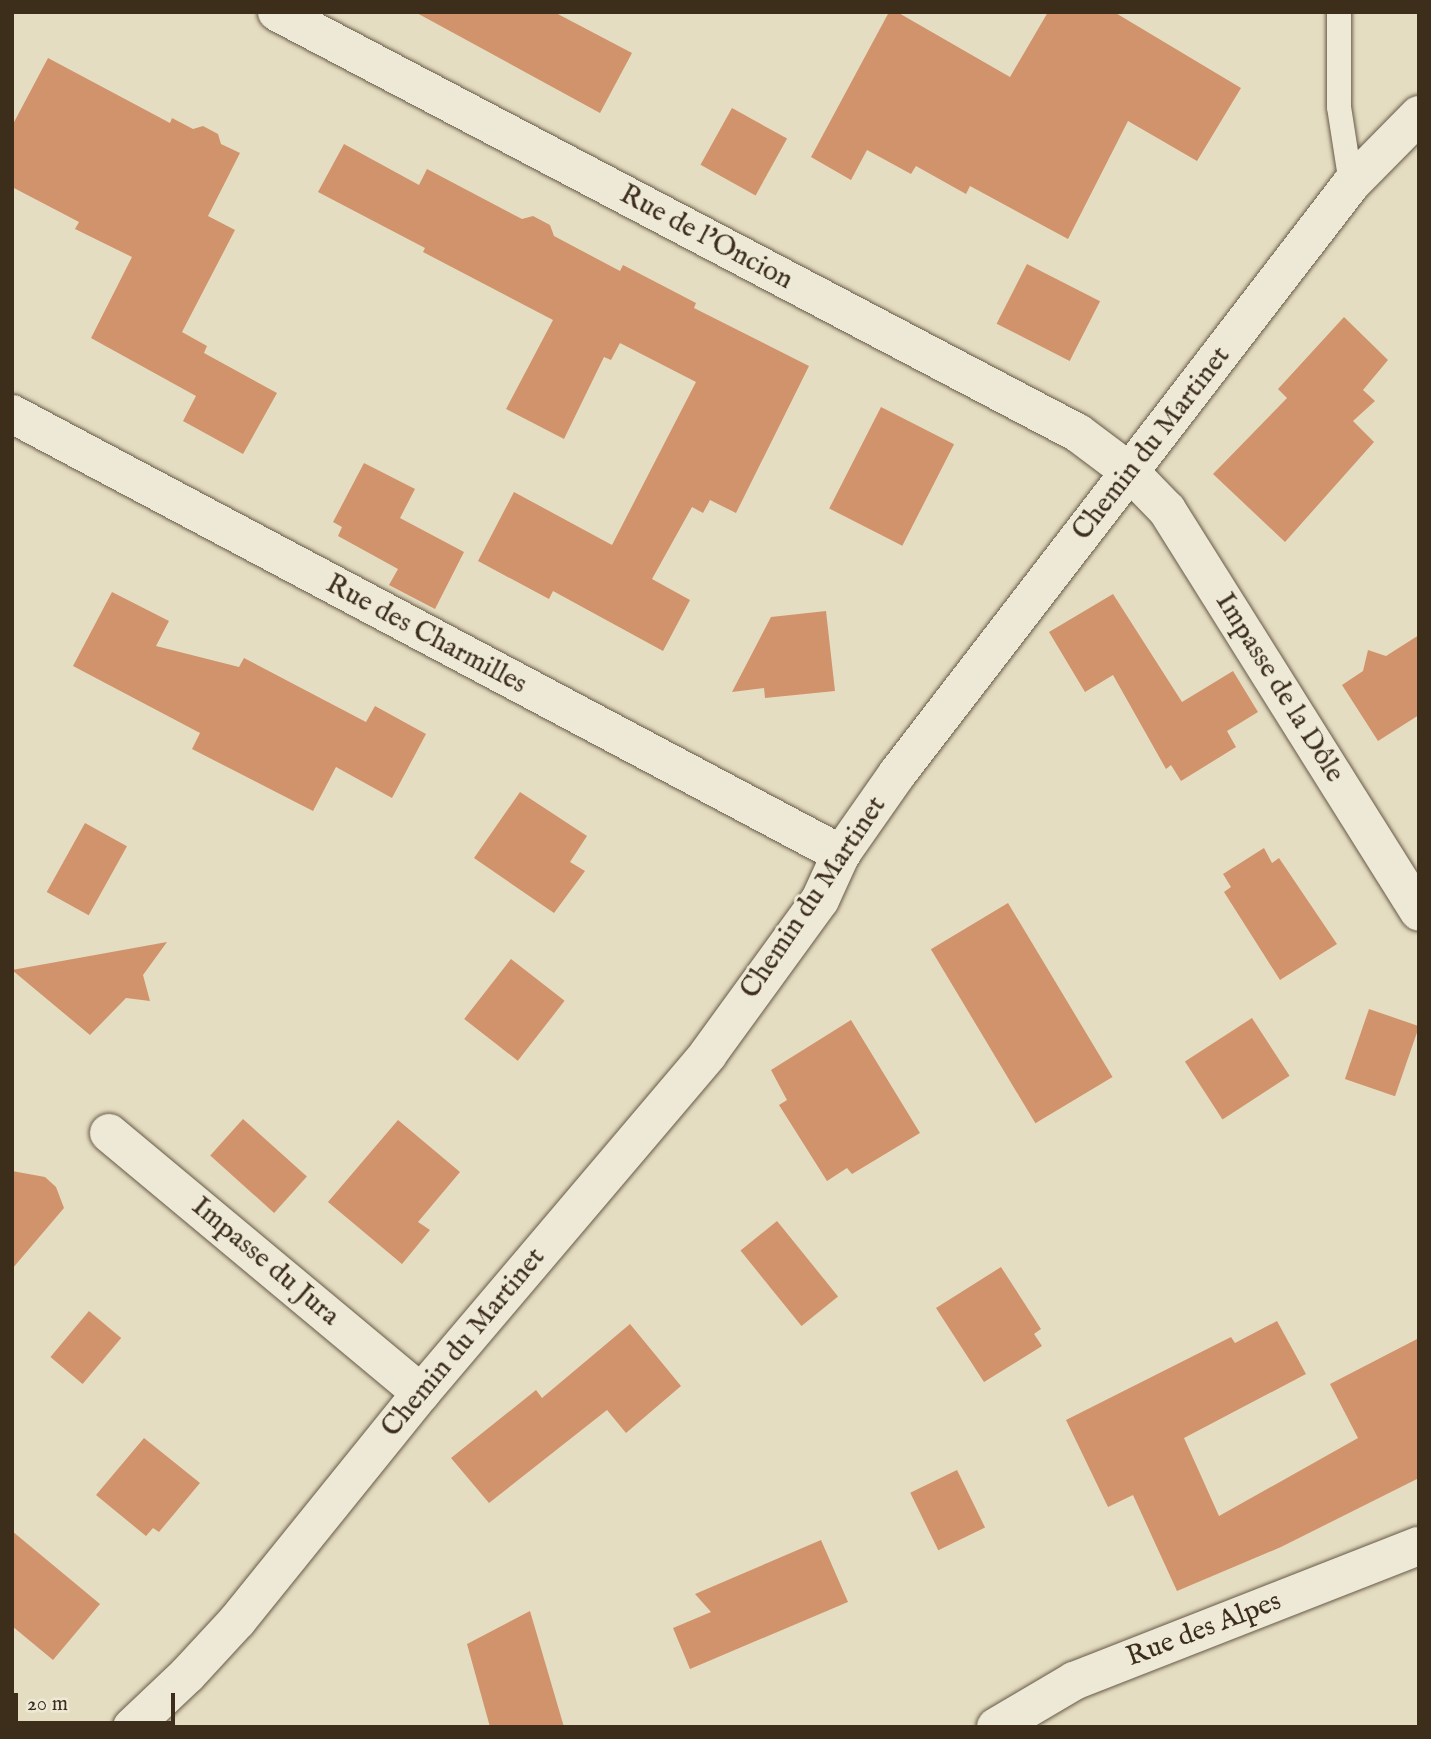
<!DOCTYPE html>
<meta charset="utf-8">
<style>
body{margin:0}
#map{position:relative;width:1431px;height:1739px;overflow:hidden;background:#e5ddc2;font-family:"IM FELL English",serif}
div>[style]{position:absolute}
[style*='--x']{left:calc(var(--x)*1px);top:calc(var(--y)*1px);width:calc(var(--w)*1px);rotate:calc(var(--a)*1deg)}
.building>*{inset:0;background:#d1936b;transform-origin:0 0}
.roads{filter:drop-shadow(0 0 2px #675a46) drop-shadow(0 0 2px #675a46)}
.service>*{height:24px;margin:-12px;padding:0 12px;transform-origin:12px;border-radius:12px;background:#eee9d7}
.minor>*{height:38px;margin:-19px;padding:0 19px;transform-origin:19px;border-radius:19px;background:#eee9d7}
span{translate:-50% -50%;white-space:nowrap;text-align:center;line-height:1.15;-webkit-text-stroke:6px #eee9d7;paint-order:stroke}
.street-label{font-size:28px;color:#3d2e1c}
.frame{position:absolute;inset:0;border:14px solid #3d2e1c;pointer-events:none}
.scale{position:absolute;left:14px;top:1693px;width:161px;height:32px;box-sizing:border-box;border:4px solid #3d2e1c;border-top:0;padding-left:9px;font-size:21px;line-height:24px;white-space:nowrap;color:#3d2e1c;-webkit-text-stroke:5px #eee9d7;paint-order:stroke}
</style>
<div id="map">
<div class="building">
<i style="clip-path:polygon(415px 12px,554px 12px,632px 53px,600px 113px)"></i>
<i style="clip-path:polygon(889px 12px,897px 12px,1010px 77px,1048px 12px,1114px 12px,1241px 88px,1197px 161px,1128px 121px,1068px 239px,970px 186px,966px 194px,916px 166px,911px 174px,867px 150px,851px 180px,811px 157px)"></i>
<i style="clip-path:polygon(48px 58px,170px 123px,172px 118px,193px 129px,203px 126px,218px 134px,221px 144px,240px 153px,208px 216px,235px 230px,182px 332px,207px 346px,204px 353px,277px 393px,243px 454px,183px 421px,196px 396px,91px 338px,132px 257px,75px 229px,79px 222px,12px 187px,12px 126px)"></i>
<i style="left:732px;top:108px;width:63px;height:65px;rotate:29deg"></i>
<i style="clip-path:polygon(344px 144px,419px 185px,427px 169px,522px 219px,533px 216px,550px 225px,554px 236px,620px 271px,623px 265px,696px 303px,694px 308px,809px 366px,736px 513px,710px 500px,703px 513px,692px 507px,652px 579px,690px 600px,663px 651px,553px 591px,549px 599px,478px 561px,514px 492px,612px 545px,696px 382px,620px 343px,611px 360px,604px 357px,564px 439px,506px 409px,553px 320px,423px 252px,425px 248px,318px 192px)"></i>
<i style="left:1027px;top:264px;width:82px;height:67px;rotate:27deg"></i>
<i style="clip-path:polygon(1344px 317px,1388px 360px,1363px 390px,1375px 401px,1353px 421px,1374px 442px,1285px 542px,1213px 474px,1287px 398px,1278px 389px)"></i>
<i style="left:881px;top:407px;width:82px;height:114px;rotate:27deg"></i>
<i style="clip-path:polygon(364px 463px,415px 489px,400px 518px,464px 552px,435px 609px,389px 585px,398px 569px,338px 536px,342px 527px,333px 522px)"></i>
<i style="clip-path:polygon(112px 592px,169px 621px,156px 646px,239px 667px,244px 658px,366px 722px,375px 706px,426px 734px,392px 798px,336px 767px,313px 811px,192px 749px,200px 733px,73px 666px)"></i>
<i style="clip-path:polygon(1113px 594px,1182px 702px,1233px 671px,1258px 712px,1227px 731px,1236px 747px,1181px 781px,1171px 765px,1166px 769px,1113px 675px,1085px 692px,1049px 632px)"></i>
<i style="clip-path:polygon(826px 611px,835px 691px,765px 698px,764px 688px,732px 692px,771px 617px)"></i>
<i style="clip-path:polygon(1419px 635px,1419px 715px,1378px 741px,1342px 685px,1363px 671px,1368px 650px,1386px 656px)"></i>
<i style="clip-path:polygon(520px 792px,587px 836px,570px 862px,585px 871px,554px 913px,474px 858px)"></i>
<i style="left:85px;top:823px;width:48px;height:79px;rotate:29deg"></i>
<i style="clip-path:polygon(1264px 848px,1272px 863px,1279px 858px,1337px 944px,1280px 980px,1224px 892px,1231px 887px,1223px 874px)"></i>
<i style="left:1008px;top:903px;width:203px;height:90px;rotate:59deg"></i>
<i style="clip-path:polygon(167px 942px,143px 975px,150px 1001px,126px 998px,90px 1035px,12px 970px)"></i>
<i style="left:511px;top:959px;width:68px;height:76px;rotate:38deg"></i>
<i style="left:1369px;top:1009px;width:53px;height:74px;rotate:19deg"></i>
<i style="left:1252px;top:1018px;width:69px;height:80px;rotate:57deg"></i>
<i style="clip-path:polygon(851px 1020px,920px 1133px,852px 1174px,847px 1168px,827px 1181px,779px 1105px,787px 1100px,771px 1070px)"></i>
<i style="left:243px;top:1119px;width:86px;height:49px;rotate:42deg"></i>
<i style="clip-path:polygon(398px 1120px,460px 1172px,418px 1222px,430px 1230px,402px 1264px,328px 1202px)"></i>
<i style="clip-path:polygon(12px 1171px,45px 1177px,56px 1187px,64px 1208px,12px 1269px)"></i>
<i style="left:777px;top:1221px;width:97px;height:47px;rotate:51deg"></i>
<i style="clip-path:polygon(1001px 1267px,1041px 1329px,1034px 1334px,1042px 1346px,984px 1382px,936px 1308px)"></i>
<i style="left:89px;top:1311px;width:42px;height:60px;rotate:40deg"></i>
<i style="clip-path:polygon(1277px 1321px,1306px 1374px,1184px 1438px,1219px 1516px,1358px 1438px,1330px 1384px,1419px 1338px,1419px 1478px,1281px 1547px,1177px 1591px,1133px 1495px,1108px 1507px,1066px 1420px,1231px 1337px,1235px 1343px)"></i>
<i style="clip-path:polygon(630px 1324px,681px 1386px,626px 1433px,607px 1410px,489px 1503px,451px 1458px,536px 1390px,542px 1398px)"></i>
<i style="clip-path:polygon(144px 1438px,200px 1483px,159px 1532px,153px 1528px,146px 1536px,96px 1495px)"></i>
<i style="left:957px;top:1470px;width:64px;height:52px;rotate:64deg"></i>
<i style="clip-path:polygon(12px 1531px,100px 1604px,53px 1660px,12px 1626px)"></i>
<i style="clip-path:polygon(821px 1540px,848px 1602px,690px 1669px,673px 1628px,711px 1612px,695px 1594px)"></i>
<i style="clip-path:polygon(530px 1611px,564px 1727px,490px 1727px,467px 1644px)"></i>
</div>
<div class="roads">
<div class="service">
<i style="--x:1339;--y:12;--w:95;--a:90"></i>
<i style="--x:1339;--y:107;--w:78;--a:81.1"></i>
</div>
<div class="minor">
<i style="--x:277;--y:12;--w:905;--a:27.73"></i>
<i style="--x:1078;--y:433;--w:65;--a:36.9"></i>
<i style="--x:1130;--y:472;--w:53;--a:45.8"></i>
<i style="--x:1167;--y:510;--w:474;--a:57.9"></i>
<i style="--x:12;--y:414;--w:939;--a:27.96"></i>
<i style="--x:109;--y:1133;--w:406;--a:39.8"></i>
<i style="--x:132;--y:1727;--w:76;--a:-43.4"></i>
<i style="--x:187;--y:1675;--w:74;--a:-47.2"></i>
<i style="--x:237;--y:1621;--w:293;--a:-51.1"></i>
<i style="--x:421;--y:1393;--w:444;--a:-49.7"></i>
<i style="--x:708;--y:1054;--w:190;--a:-54"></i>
<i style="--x:820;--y:900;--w:51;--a:-65.5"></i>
<i style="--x:841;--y:854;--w:98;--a:-55"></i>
<i style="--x:897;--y:774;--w:744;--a:-52.42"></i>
<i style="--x:1351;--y:184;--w:97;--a:-45.4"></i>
<i style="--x:996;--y:1727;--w:91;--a:-30.5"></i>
<i style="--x:1074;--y:1681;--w:370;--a:-21.4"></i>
</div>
</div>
<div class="street-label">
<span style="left:706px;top:238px;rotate:28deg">Rue de l'Oncion</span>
<span style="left:1152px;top:444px;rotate:-52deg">Chemin du Martinet</span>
<span style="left:426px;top:635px;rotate:28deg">Rue des Charmilles</span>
<span style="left:1279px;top:688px;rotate:58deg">Impasse de la Dôle</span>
<span style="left:814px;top:898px;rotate:-56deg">Chemin du Martinet</span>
<span style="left:265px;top:1262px;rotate:40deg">Impasse du Jura</span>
<span style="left:464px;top:1343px;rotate:-50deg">Chemin du Martinet</span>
<span style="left:1204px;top:1630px;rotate:-21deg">Rue des Alpes</span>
</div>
<div class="frame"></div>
<div class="scale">20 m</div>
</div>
